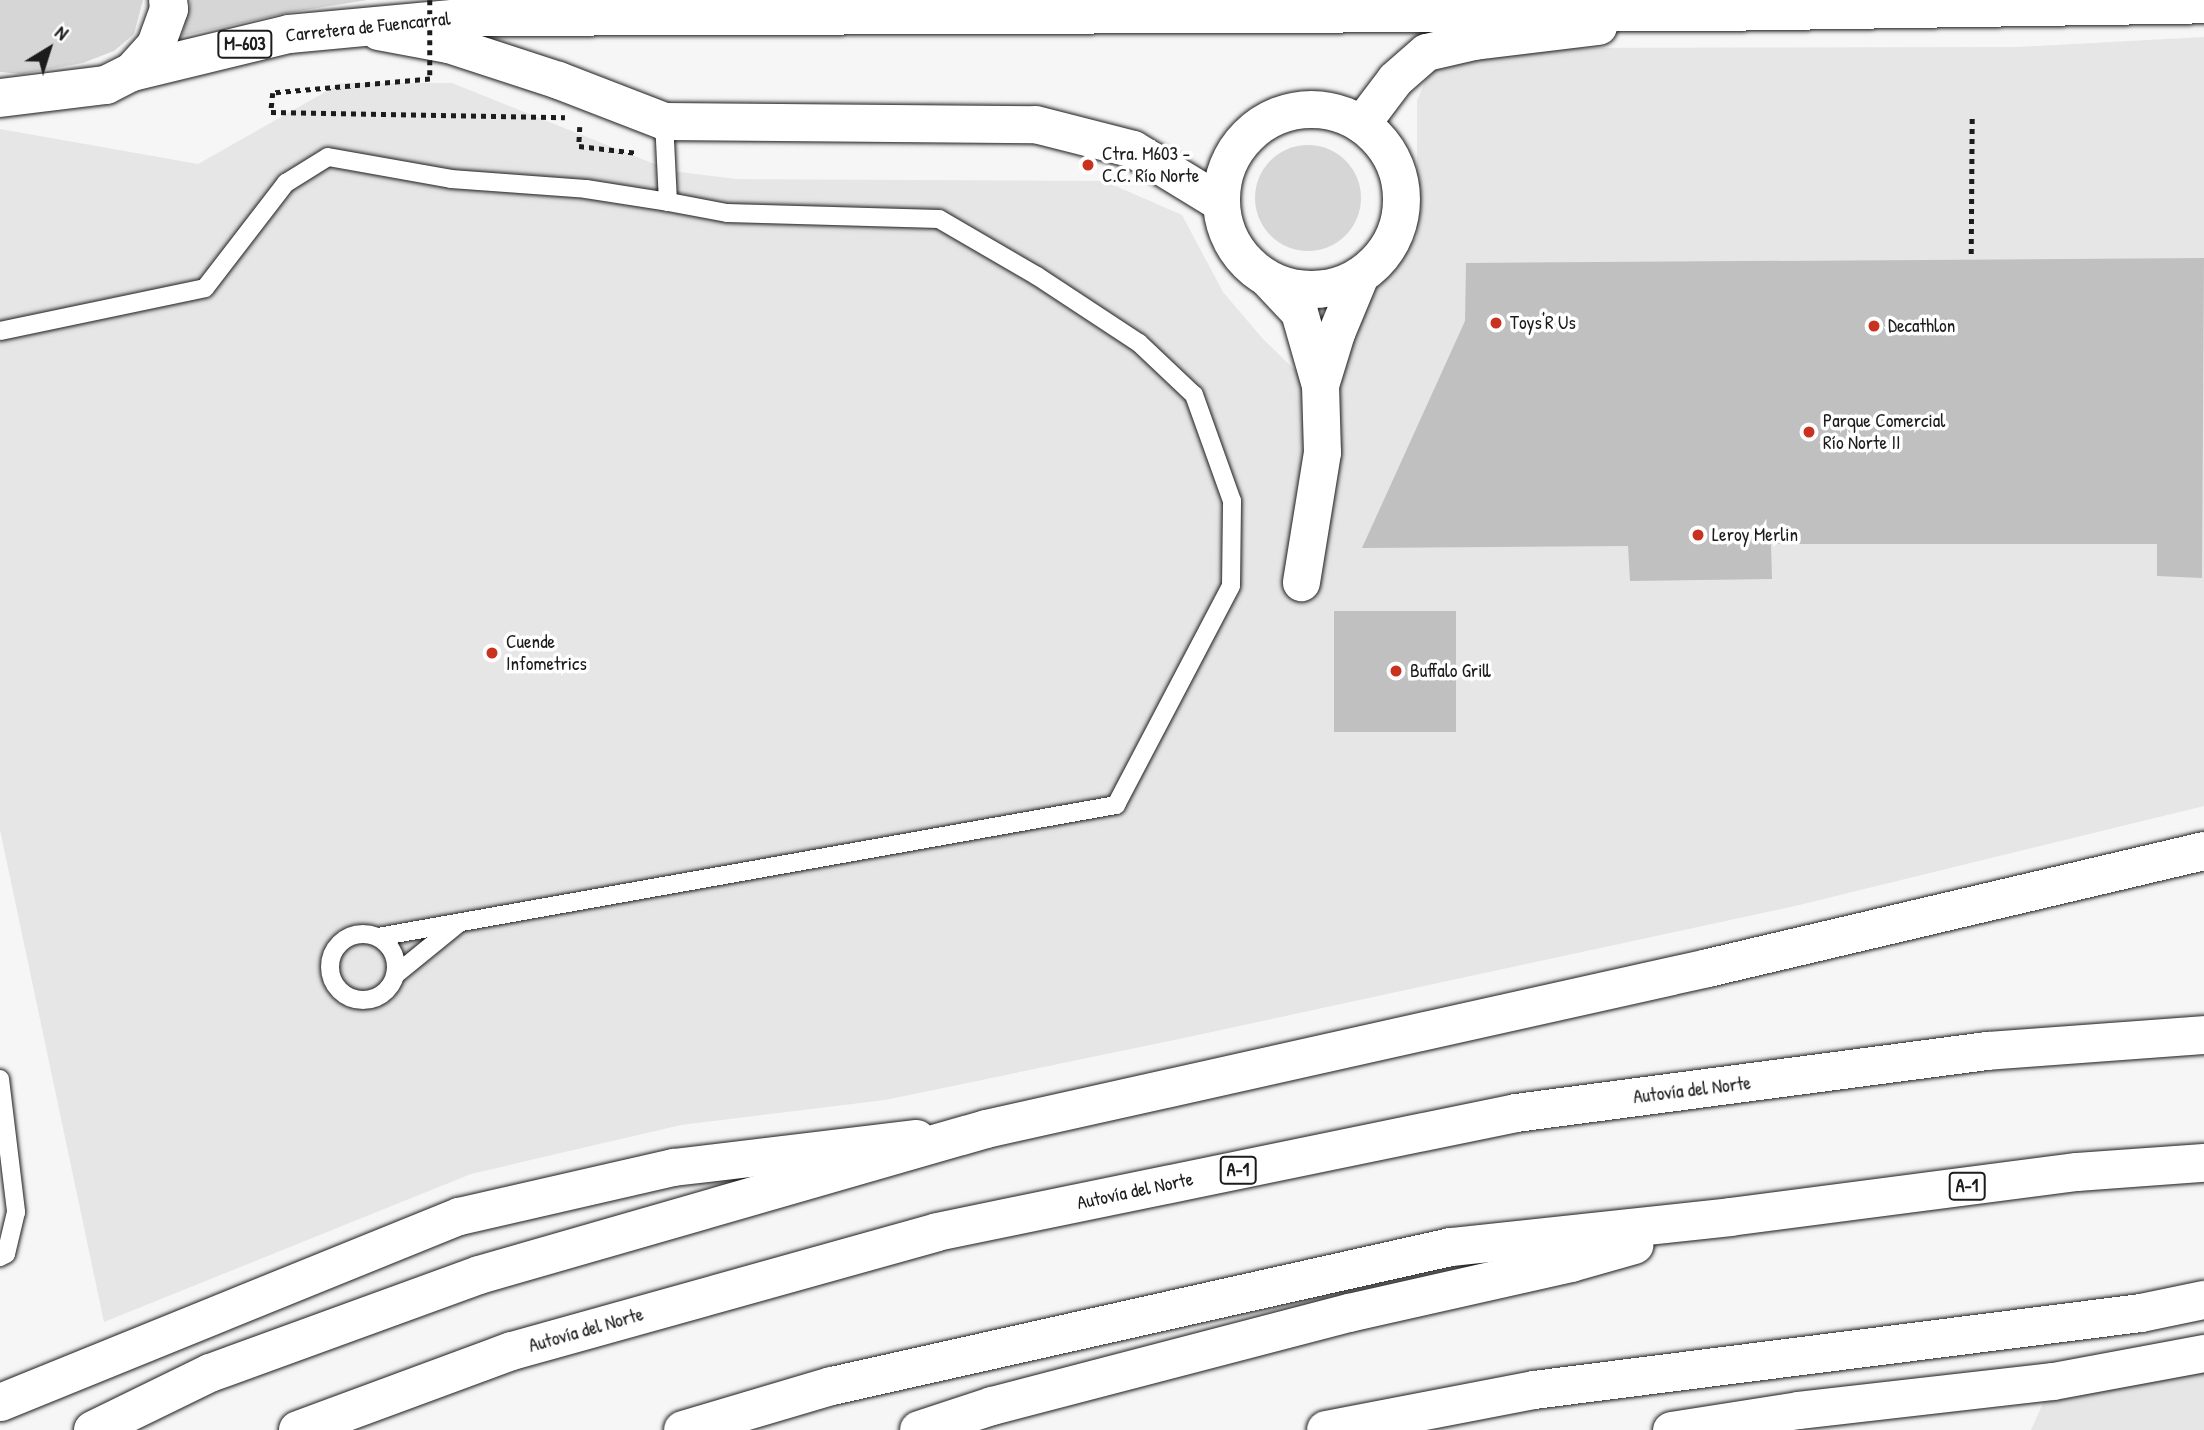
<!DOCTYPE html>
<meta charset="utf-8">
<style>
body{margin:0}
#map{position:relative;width:2204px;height:1430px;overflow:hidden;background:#f6f6f6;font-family:"Patrick Hand",sans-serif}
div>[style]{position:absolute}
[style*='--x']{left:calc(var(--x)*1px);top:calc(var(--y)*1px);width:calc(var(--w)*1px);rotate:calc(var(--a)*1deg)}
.built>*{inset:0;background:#e6e6e6}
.green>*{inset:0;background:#d6d6d6}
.round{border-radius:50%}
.building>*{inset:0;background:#c0c0c0;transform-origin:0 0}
.path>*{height:4.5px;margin-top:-2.25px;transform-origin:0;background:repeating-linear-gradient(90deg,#1c1c1c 0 5px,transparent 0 10px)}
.roads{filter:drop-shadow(0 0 2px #1c1c1c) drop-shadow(0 0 2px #1c1c1c)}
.lane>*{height:18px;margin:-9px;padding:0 9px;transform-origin:9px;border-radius:9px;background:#fff}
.lane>.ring{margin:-9px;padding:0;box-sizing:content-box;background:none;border:18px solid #fff;border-radius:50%}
.street>*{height:37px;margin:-18.5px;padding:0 18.5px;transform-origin:18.5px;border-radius:18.5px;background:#fff}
.street>.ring{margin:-18.5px;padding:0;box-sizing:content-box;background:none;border:37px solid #fff;border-radius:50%}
.highway>*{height:38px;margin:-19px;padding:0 19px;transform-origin:19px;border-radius:19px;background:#fff}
.path-bridge>*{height:4.5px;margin-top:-2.25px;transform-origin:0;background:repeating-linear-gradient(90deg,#1c1c1c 0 5px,transparent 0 10px)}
.dots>*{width:19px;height:19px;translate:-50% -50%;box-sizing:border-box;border:4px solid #fff;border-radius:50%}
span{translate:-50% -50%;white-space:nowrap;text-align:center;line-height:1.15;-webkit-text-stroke:7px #fff;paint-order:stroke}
.shield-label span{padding:2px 5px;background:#fff;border:2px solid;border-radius:5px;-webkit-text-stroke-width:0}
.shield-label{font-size:18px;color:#1c1c1c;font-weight:700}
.street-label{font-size:19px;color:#1c1c1c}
.poi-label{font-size:19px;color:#1c1c1c}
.left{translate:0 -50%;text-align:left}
.north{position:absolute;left:14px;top:14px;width:70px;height:70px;-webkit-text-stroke:5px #fff;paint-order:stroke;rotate:38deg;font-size:19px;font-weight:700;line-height:28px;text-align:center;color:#1c1c1c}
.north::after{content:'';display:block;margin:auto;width:24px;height:32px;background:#1c1c1c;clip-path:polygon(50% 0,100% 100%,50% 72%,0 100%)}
</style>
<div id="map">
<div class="built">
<i style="clip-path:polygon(2204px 37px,2204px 806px,1795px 906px,1179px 1039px,885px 1100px,681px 1125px,471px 1174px,104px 1322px,0 830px,0 129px,198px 164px,341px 83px,452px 83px,672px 171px,736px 179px,1104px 181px,1182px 215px,1223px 292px,1263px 339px,1301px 376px,1351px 351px,1365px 297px,1417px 237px,1417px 101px,1428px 74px,1459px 57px,1518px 48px,2016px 47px)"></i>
<i style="clip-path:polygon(2204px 1353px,2204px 1430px,2031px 1430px,2053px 1381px)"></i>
</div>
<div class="green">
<i style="clip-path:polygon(0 0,143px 0,134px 34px,114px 51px,83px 63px,21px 74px,0 72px)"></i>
<i style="clip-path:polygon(191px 0,367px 0,286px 13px,182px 36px)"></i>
<i class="round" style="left:1255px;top:145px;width:106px;height:106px"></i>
</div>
<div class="building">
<i style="clip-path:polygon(2204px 258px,2202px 578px,2157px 576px,2157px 544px,1771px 544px,1772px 579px,1630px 581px,1628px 546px,1362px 548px,1465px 321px,1466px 263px)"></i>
<i style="left:1334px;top:611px;width:122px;height:121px"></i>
</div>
<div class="path">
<i style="--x:580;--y:127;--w:19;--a:93"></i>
<i style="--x:579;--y:146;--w:59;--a:6.8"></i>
<i style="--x:1971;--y:254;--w:139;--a:-89.6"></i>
</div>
<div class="roads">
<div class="lane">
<i style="--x:0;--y:331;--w:209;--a:-11.8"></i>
<i style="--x:205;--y:288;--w:133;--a:-52.4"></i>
<i style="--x:286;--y:183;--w:49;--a:-31.8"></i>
<i style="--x:328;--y:157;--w:125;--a:10.1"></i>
<i style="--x:451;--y:179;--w:135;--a:4.2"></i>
<i style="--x:586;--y:189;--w:83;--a:9"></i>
<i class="ring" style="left:330px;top:934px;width:48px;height:48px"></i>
<i style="--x:378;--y:937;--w:750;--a:-10.14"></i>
<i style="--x:1116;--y:805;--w:247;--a:-62.3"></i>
<i style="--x:1231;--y:586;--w:85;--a:-89.3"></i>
<i style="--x:1232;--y:501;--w:113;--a:-109.7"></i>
<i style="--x:1194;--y:395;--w:76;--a:-136.6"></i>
<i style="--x:1139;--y:343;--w:122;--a:-146.7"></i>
<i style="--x:1037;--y:276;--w:113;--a:-149.8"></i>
<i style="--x:939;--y:219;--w:212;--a:-178.4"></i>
<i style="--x:727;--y:213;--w:60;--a:-169.4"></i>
<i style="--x:668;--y:202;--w:81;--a:-92.8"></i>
<i style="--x:395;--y:975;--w:81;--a:-39"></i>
<i style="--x:0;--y:1079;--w:134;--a:83.1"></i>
<i style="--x:16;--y:1212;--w:43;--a:103.4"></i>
<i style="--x:6;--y:1254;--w:7;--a:153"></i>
</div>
<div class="street">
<i style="--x:378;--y:31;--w:71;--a:10.5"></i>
<i style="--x:448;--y:44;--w:116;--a:18.1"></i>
<i style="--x:558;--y:80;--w:114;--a:21.1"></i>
<i style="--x:664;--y:121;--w:371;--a:0.5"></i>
<i style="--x:1035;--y:124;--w:101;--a:14.3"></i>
<i style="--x:1133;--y:149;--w:103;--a:31.5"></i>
<i class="ring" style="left:1221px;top:109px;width:143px;height:143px"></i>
<i style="--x:1361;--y:124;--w:56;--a:-52.9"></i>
<i style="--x:1395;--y:79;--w:41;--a:-41.1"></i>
<i style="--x:1426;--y:52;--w:49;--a:-12.9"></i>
<i style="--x:1474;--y:41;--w:125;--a:-6.9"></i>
<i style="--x:1268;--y:279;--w:45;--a:46.8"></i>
<i style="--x:1299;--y:312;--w:76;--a:74"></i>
<i style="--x:1320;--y:385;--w:67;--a:88.3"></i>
<i style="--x:1322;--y:452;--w:132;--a:99.2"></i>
<i style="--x:1320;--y:385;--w:54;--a:-72.9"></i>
<i style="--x:1336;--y:333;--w:63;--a:-67.5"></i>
<i style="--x:0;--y:1402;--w:495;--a:-22.1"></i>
<i style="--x:459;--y:1216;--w:220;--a:-12.9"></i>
<i style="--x:673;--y:1167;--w:245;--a:-6.8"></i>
<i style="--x:1671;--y:1430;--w:129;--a:-8.9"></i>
<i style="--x:1798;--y:1410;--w:257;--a:-6.5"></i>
<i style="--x:2053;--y:1381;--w:154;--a:-10.5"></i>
</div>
<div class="highway">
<i style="--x:132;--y:72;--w:162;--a:-13.6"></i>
<i style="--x:289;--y:34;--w:185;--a:-5.3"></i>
<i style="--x:473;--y:17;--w:1242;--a:-0.23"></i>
<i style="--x:1715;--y:12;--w:489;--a:-0.9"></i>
<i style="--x:0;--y:98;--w:107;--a:-7"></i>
<i style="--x:106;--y:85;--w:29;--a:-27"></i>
<i style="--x:132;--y:72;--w:36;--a:-48"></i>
<i style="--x:156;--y:45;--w:38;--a:-70"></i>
<i style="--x:169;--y:9;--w:9;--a:-96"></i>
<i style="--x:93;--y:1430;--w:130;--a:-26"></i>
<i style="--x:210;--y:1373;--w:286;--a:-20"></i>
<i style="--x:479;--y:1275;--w:528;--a:-16.06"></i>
<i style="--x:986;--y:1129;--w:740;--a:-12.57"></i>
<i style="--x:1708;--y:968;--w:510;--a:-13.27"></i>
<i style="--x:298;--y:1430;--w:228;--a:-20.3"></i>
<i style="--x:512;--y:1351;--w:441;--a:-15.6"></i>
<i style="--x:937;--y:1232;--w:591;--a:-11.61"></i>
<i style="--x:1516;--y:1113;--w:475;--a:-7.5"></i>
<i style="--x:1987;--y:1051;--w:218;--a:-4.2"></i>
<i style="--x:683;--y:1430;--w:155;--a:-16.5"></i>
<i style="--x:832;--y:1386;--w:634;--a:-12.66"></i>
<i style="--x:1451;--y:1247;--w:281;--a:-6.1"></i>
<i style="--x:1730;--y:1217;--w:350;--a:-7.4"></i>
<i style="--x:2077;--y:1172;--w:127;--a:-4.1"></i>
<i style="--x:919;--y:1430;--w:77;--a:-18.2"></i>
<i style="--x:992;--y:1406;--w:369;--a:-14.6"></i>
<i style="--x:1349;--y:1313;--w:228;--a:-12.7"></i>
<i style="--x:1571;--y:1263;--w:66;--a:-15.9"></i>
<i style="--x:1326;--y:1430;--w:212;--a:-10.9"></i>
<i style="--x:1534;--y:1390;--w:612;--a:-7.23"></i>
<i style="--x:2141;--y:1313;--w:64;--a:-11.7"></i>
</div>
</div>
<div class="path-bridge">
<i style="--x:430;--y:0;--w:79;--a:90"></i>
<i style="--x:430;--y:79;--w:158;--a:174.9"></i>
<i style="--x:273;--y:93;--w:19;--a:96"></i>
<i style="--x:271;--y:112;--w:294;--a:1"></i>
</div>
<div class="dots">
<i style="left:1088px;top:165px;background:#c8321e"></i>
<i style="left:1496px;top:323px;background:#c8321e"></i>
<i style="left:1874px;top:326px;background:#c8321e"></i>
<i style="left:1809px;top:432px;background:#c8321e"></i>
<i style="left:1698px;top:535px;background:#c8321e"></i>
<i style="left:492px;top:653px;background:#c8321e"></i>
<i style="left:1396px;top:671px;background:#c8321e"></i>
</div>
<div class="shield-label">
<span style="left:245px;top:44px">M-603</span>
<span style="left:1238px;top:1170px">A-1</span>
<span style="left:1967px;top:1186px">A-1</span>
</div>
<div class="street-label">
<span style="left:368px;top:27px;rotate:-6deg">Carretera de Fuencarral</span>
<span style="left:1692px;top:1090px;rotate:-7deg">Autovía del Norte</span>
<span style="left:1135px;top:1191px;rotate:-12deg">Autovía del Norte</span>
<span style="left:586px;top:1330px;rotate:-16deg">Autovía del Norte</span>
</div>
<div class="poi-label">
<span class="left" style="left:1102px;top:165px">Ctra. M603 -<br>C.C. Río Norte</span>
<span class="left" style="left:1510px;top:323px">Toys'R Us</span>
<span class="left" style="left:1888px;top:326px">Decathlon</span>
<span class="left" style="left:1823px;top:432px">Parque Comercial<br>Río Norte II</span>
<span class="left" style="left:1712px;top:535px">Leroy Merlin</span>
<span class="left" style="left:506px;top:653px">Cuende<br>Infometrics</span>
<span class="left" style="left:1410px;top:671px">Buffalo Grill</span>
</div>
<div class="north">N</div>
</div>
